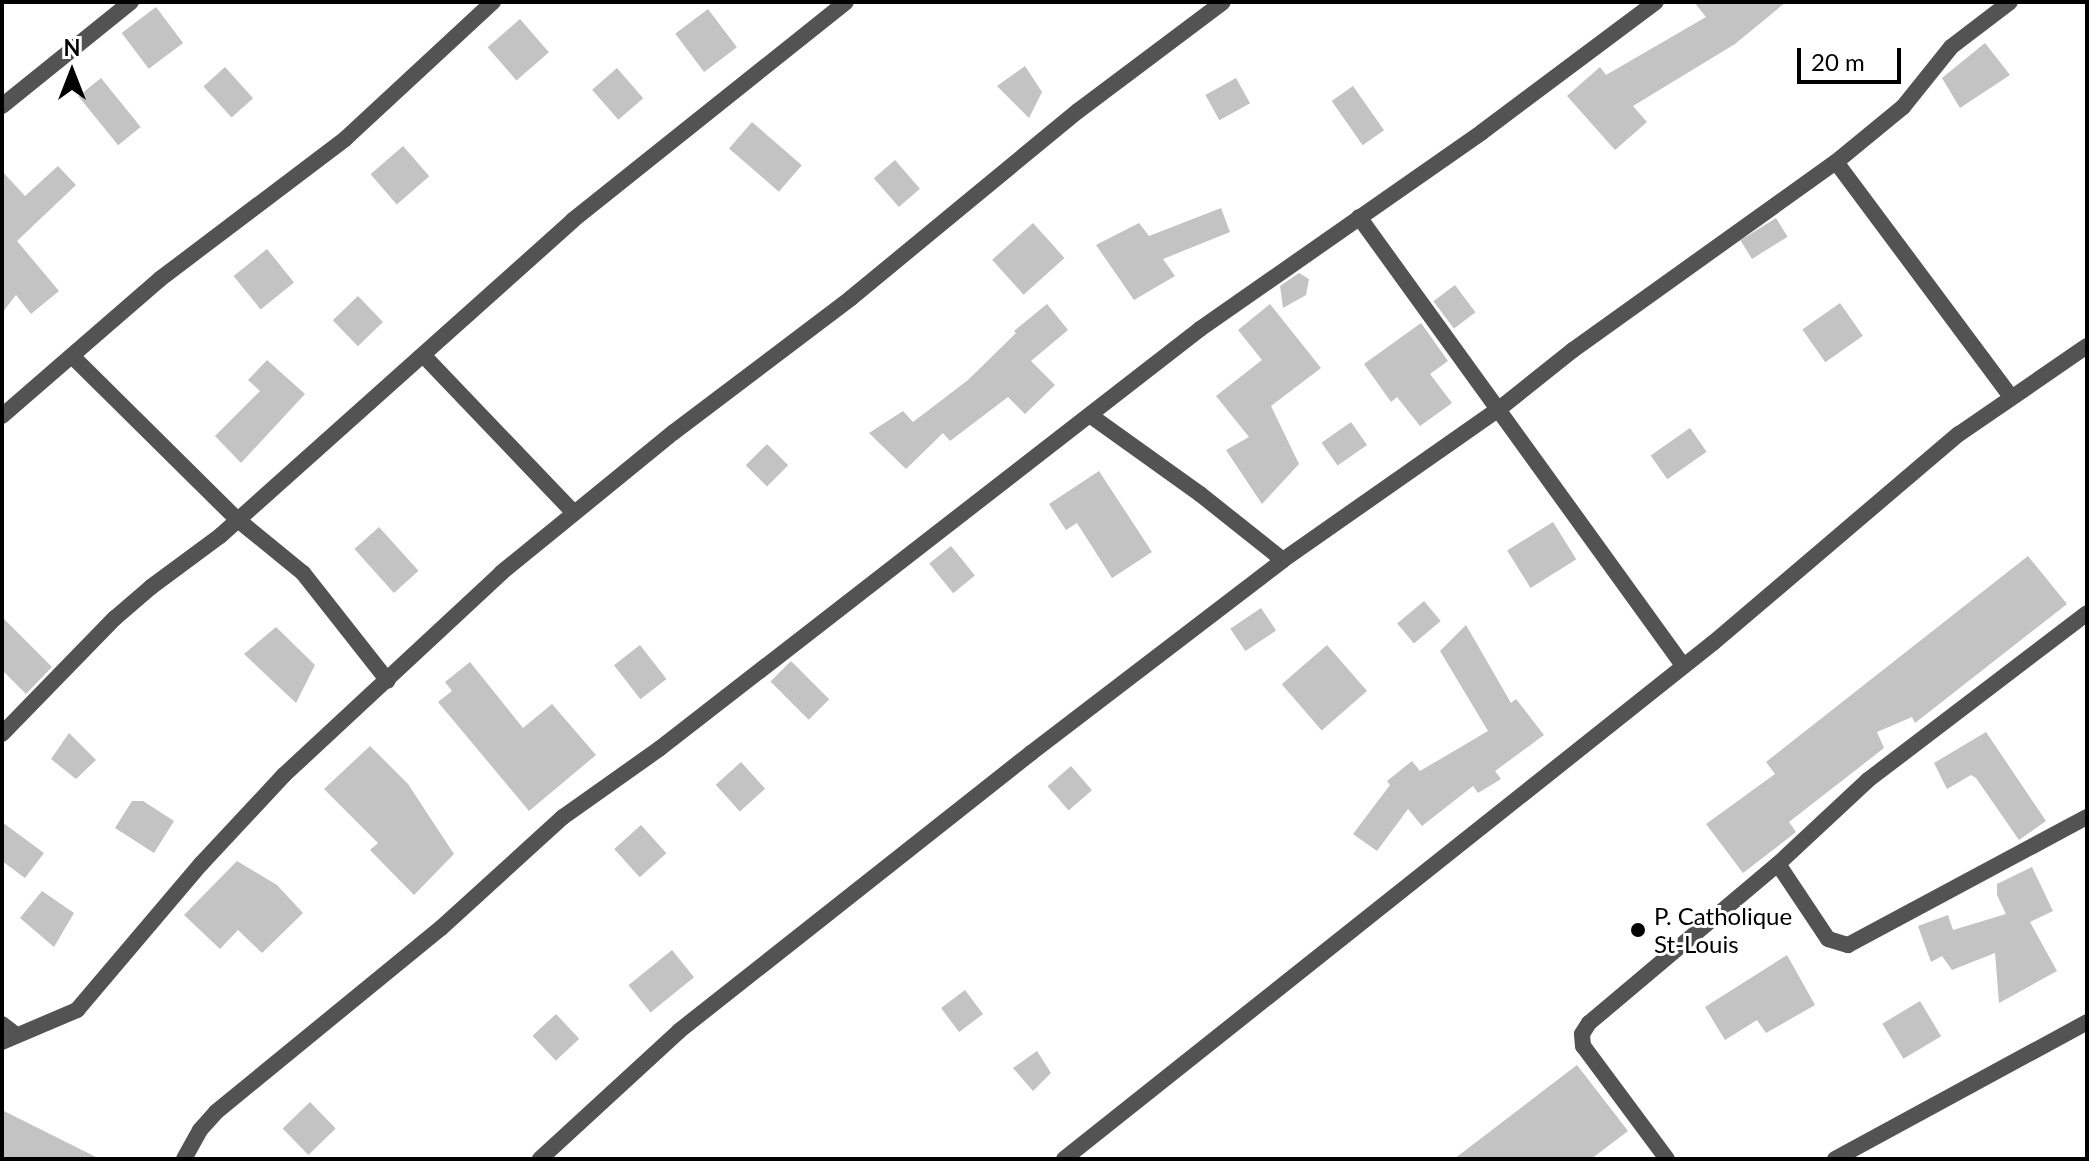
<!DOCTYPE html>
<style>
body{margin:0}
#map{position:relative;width:2089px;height:1161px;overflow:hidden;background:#fff;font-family:Lato,sans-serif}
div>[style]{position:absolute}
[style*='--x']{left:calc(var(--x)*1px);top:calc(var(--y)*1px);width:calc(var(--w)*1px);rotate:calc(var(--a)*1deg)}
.building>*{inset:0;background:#c3c3c3;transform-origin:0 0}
.minor>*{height:16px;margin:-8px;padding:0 8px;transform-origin:8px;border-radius:8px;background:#535353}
.dots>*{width:22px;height:22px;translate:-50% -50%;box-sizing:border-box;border:4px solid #fff;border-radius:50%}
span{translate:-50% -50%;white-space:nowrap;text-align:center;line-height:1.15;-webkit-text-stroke:6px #fff;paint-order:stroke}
.poi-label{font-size:24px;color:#000}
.left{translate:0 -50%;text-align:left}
.frame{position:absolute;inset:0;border:4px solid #000;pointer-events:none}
.north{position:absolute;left:32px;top:32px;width:80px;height:80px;-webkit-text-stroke:6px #fff;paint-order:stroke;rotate:0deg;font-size:22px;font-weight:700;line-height:32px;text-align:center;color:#000}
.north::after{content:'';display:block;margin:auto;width:28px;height:36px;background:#000;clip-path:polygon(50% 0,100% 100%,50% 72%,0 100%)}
.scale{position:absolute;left:1797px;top:48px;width:104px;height:36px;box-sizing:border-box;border:4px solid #000;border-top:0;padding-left:10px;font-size:24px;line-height:28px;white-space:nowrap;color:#000;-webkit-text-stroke:6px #fff;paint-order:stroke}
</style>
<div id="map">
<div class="building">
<i style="clip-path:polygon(1694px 2px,1786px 2px,1735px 44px,1633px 106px,1647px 122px,1615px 150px,1567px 96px,1600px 67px,1606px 75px,1706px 17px)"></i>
<i style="left:156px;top:7px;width:45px;height:43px;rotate:53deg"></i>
<i style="left:708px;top:9px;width:48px;height:41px;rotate:53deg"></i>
<i style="left:520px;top:19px;width:44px;height:43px;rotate:49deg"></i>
<i style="clip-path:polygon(1985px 43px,2010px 75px,1960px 108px,1942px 78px)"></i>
<i style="clip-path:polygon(1025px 66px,1042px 92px,1029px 118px,997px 86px)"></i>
<i style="left:225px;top:67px;width:42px;height:29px;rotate:48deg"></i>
<i style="left:617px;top:68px;width:40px;height:33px;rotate:49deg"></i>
<i style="left:101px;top:78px;width:63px;height:29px;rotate:51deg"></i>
<i style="left:1236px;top:78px;width:29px;height:35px;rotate:61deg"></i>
<i style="left:1353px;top:86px;width:54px;height:26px;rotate:55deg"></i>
<i style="left:752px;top:122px;width:66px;height:35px;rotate:41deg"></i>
<i style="left:403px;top:146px;width:40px;height:43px;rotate:49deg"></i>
<i style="left:895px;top:160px;width:38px;height:28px;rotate:49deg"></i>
<i style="clip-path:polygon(58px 166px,76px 185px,17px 241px,59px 291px,31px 314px,16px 295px,2px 313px,2px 171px,25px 196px)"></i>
<i style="clip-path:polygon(1221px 208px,1230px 232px,1163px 259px,1175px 276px,1134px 300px,1096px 245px,1139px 223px,1149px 236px)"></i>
<i style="left:1776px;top:218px;width:22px;height:42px;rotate:58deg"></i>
<i style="left:1033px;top:223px;width:47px;height:55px;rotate:48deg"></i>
<i style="left:267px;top:249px;width:43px;height:43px;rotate:51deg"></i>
<i style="clip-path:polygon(1299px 273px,1309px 279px,1306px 295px,1283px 308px,1280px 286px)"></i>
<i style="left:1455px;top:285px;width:34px;height:27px;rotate:53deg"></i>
<i style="left:358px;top:296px;width:36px;height:35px;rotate:46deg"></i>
<i style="left:1840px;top:303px;width:40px;height:46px;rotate:55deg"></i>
<i style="clip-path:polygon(1047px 304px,1068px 330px,1031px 361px,1055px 385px,1025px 414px,1008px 397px,950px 441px,943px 433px,906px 469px,869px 433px,903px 411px,913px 422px,968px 380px,1016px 333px,1014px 331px)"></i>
<i style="clip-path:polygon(1270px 304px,1321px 368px,1271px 406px,1299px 464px,1262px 504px,1226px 450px,1249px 437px,1216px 396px,1262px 360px,1238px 330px)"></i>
<i style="clip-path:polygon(1421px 323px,1448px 361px,1430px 374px,1452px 403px,1420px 426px,1397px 397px,1391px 402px,1364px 364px)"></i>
<i style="clip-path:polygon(267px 360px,305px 394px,241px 463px,215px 436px,260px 391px,248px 380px)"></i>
<i style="left:1351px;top:422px;width:28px;height:36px;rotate:55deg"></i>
<i style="left:1690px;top:428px;width:29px;height:48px;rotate:55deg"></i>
<i style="left:767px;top:444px;width:30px;height:30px;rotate:45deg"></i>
<i style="clip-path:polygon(1099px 471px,1152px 552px,1112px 578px,1077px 523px,1066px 530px,1049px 504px)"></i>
<i style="left:1553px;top:522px;width:44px;height:54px;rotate:58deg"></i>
<i style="left:379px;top:527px;width:59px;height:33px;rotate:48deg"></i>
<i style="left:951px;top:546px;width:38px;height:28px;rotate:51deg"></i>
<i style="clip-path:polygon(2028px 556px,2067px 604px,1915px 723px,1912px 717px,1877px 732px,1884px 748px,1789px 822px,1796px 832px,1743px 873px,1706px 824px,1775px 774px,1766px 762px)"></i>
<i style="left:1424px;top:601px;width:26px;height:35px;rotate:50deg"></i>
<i style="left:1261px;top:608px;width:27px;height:37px;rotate:56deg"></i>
<i style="clip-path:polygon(2px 617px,52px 667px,26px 694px,2px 670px)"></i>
<i style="clip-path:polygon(1466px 625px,1511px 703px,1516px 699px,1544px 735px,1495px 771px,1501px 779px,1478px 793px,1473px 786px,1422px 826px,1408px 809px,1377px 851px,1353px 834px,1390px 785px,1387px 781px,1412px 761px,1420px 771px,1488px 731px,1440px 651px)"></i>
<i style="clip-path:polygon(276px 627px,315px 665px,296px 703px,244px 654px)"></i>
<i style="left:640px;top:645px;width:43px;height:33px;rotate:52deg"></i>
<i style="left:1327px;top:645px;width:61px;height:60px;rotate:49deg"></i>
<i style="left:791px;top:661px;width:54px;height:29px;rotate:45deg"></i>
<i style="clip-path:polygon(470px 662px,523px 728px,552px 704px,596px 755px,529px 811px,438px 702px,452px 691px,445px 682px)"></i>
<i style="clip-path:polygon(1986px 732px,2046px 821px,2019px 840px,1976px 778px,1971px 775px,1947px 789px,1934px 763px)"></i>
<i style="clip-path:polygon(69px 733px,96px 760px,76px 779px,51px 759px)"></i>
<i style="clip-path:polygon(370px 746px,408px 784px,454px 854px,414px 895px,370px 850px,378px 843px,324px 789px)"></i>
<i style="left:741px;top:762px;width:36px;height:34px;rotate:48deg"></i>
<i style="left:1071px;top:766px;width:32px;height:31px;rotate:49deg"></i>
<i style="clip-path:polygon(132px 801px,143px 801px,174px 821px,154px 853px,115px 828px)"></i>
<i style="clip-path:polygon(2px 822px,44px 853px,25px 878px,2px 861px)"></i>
<i style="left:641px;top:825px;width:38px;height:36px;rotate:48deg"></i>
<i style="clip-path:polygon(237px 861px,277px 885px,303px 913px,262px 953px,238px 930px,220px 949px,184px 915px)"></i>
<i style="clip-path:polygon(2032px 867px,2053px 911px,2030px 922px,2057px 971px,1999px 1003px,1995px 953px,1952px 970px,1942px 956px,1931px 962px,1918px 926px,1948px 915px,1953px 930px,2006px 914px,1997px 895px,1997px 884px)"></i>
<i style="clip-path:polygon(42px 891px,74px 913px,54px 947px,20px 918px)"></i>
<i style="left:672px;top:950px;width:35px;height:56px;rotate:51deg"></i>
<i style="clip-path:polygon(1787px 955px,1815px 1005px,1766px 1033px,1757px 1020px,1725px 1040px,1705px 1007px)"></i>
<i style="left:965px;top:990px;width:30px;height:30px;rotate:53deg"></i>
<i style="left:1920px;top:1001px;width:41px;height:44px;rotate:59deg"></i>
<i style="left:556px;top:1014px;width:34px;height:32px;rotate:47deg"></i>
<i style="clip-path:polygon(1037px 1051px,1051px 1073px,1033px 1091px,1013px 1068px)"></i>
<i style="clip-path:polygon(1577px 1065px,1628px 1131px,1591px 1159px,1454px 1159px)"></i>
<i style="left:310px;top:1102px;width:37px;height:38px;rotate:46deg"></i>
<i style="clip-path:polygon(2px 1110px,100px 1159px,2px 1159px)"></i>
</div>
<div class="minor">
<i style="--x:2;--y:106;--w:166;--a:-38.9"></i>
<i style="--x:1836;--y:162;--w:293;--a:53.3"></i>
<i style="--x:1359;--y:217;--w:551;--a:54.15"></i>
<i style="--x:424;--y:356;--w:217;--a:46.3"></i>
<i style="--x:73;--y:357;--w:232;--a:44.7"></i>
<i style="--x:238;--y:520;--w:84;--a:39.2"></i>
<i style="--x:303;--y:573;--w:137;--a:51.8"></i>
<i style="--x:2;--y:416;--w:209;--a:-40.9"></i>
<i style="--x:160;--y:279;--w:232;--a:-37.1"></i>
<i style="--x:345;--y:139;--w:202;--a:-42.8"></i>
<i style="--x:1091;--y:416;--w:134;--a:35.6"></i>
<i style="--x:1200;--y:494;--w:106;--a:38.5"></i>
<i style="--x:2;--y:734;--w:162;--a:-45.8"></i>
<i style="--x:115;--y:618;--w:48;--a:-40.7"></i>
<i style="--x:151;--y:587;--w:86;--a:-36.5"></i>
<i style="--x:220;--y:536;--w:474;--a:-41.8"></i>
<i style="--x:573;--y:220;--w:349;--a:-38.6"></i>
<i style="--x:1778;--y:864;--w:90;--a:56.3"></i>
<i style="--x:1828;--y:939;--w:21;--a:17"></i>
<i style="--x:1848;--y:945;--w:271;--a:-28.2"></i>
<i style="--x:2;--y:1024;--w:16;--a:38"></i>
<i style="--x:2;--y:1042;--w:82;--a:-23.1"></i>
<i style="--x:77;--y:1010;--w:192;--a:-49.7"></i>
<i style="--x:201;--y:864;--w:122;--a:-47"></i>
<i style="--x:284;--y:775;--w:296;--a:-42.9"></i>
<i style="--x:501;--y:573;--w:223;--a:-39.2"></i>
<i style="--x:674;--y:432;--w:222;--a:-37.1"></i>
<i style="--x:851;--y:298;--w:294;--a:-39.5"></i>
<i style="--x:1078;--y:111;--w:181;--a:-36.9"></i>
<i style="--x:184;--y:1159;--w:33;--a:-61"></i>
<i style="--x:200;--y:1130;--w:24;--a:-48"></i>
<i style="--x:216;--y:1112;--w:291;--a:-39.3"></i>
<i style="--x:441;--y:928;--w:165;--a:-42.3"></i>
<i style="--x:563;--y:817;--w:118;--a:-35.3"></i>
<i style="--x:659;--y:749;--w:685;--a:-37.82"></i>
<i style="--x:1200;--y:329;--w:344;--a:-34.9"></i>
<i style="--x:1482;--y:132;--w:217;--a:-36.8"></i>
<i style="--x:540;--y:1159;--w:189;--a:-42.6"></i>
<i style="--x:679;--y:1031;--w:449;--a:-38.3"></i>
<i style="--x:1031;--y:753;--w:317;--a:-37.4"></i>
<i style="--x:1283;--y:560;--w:264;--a:-35"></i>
<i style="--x:1499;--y:409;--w:95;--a:-38.6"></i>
<i style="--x:1573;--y:350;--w:323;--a:-35.6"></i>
<i style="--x:1836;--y:162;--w:87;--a:-39.4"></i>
<i style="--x:1903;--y:107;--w:77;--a:-51.3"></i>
<i style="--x:1951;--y:47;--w:74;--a:-37.3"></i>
<i style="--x:1064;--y:1159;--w:829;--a:-38.49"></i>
<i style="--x:1713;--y:643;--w:323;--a:-40.4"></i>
<i style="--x:1959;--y:434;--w:155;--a:-34.5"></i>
<i style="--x:1667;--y:1159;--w:141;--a:-126.6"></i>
<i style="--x:1583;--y:1046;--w:12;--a:-95"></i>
<i style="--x:1582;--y:1034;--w:13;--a:-58"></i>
<i style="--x:1589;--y:1023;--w:247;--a:-40.1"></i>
<i style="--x:1778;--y:864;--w:123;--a:-43"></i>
<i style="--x:1868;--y:780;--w:275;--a:-37.3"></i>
<i style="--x:1835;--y:1159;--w:287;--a:-28.5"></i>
</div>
<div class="dots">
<i style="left:1638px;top:930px;background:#000"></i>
</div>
<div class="poi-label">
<span class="left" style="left:1654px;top:930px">P. Catholique<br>St-Louis</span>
</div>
<div class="frame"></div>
<div class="north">N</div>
<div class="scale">20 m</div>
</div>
